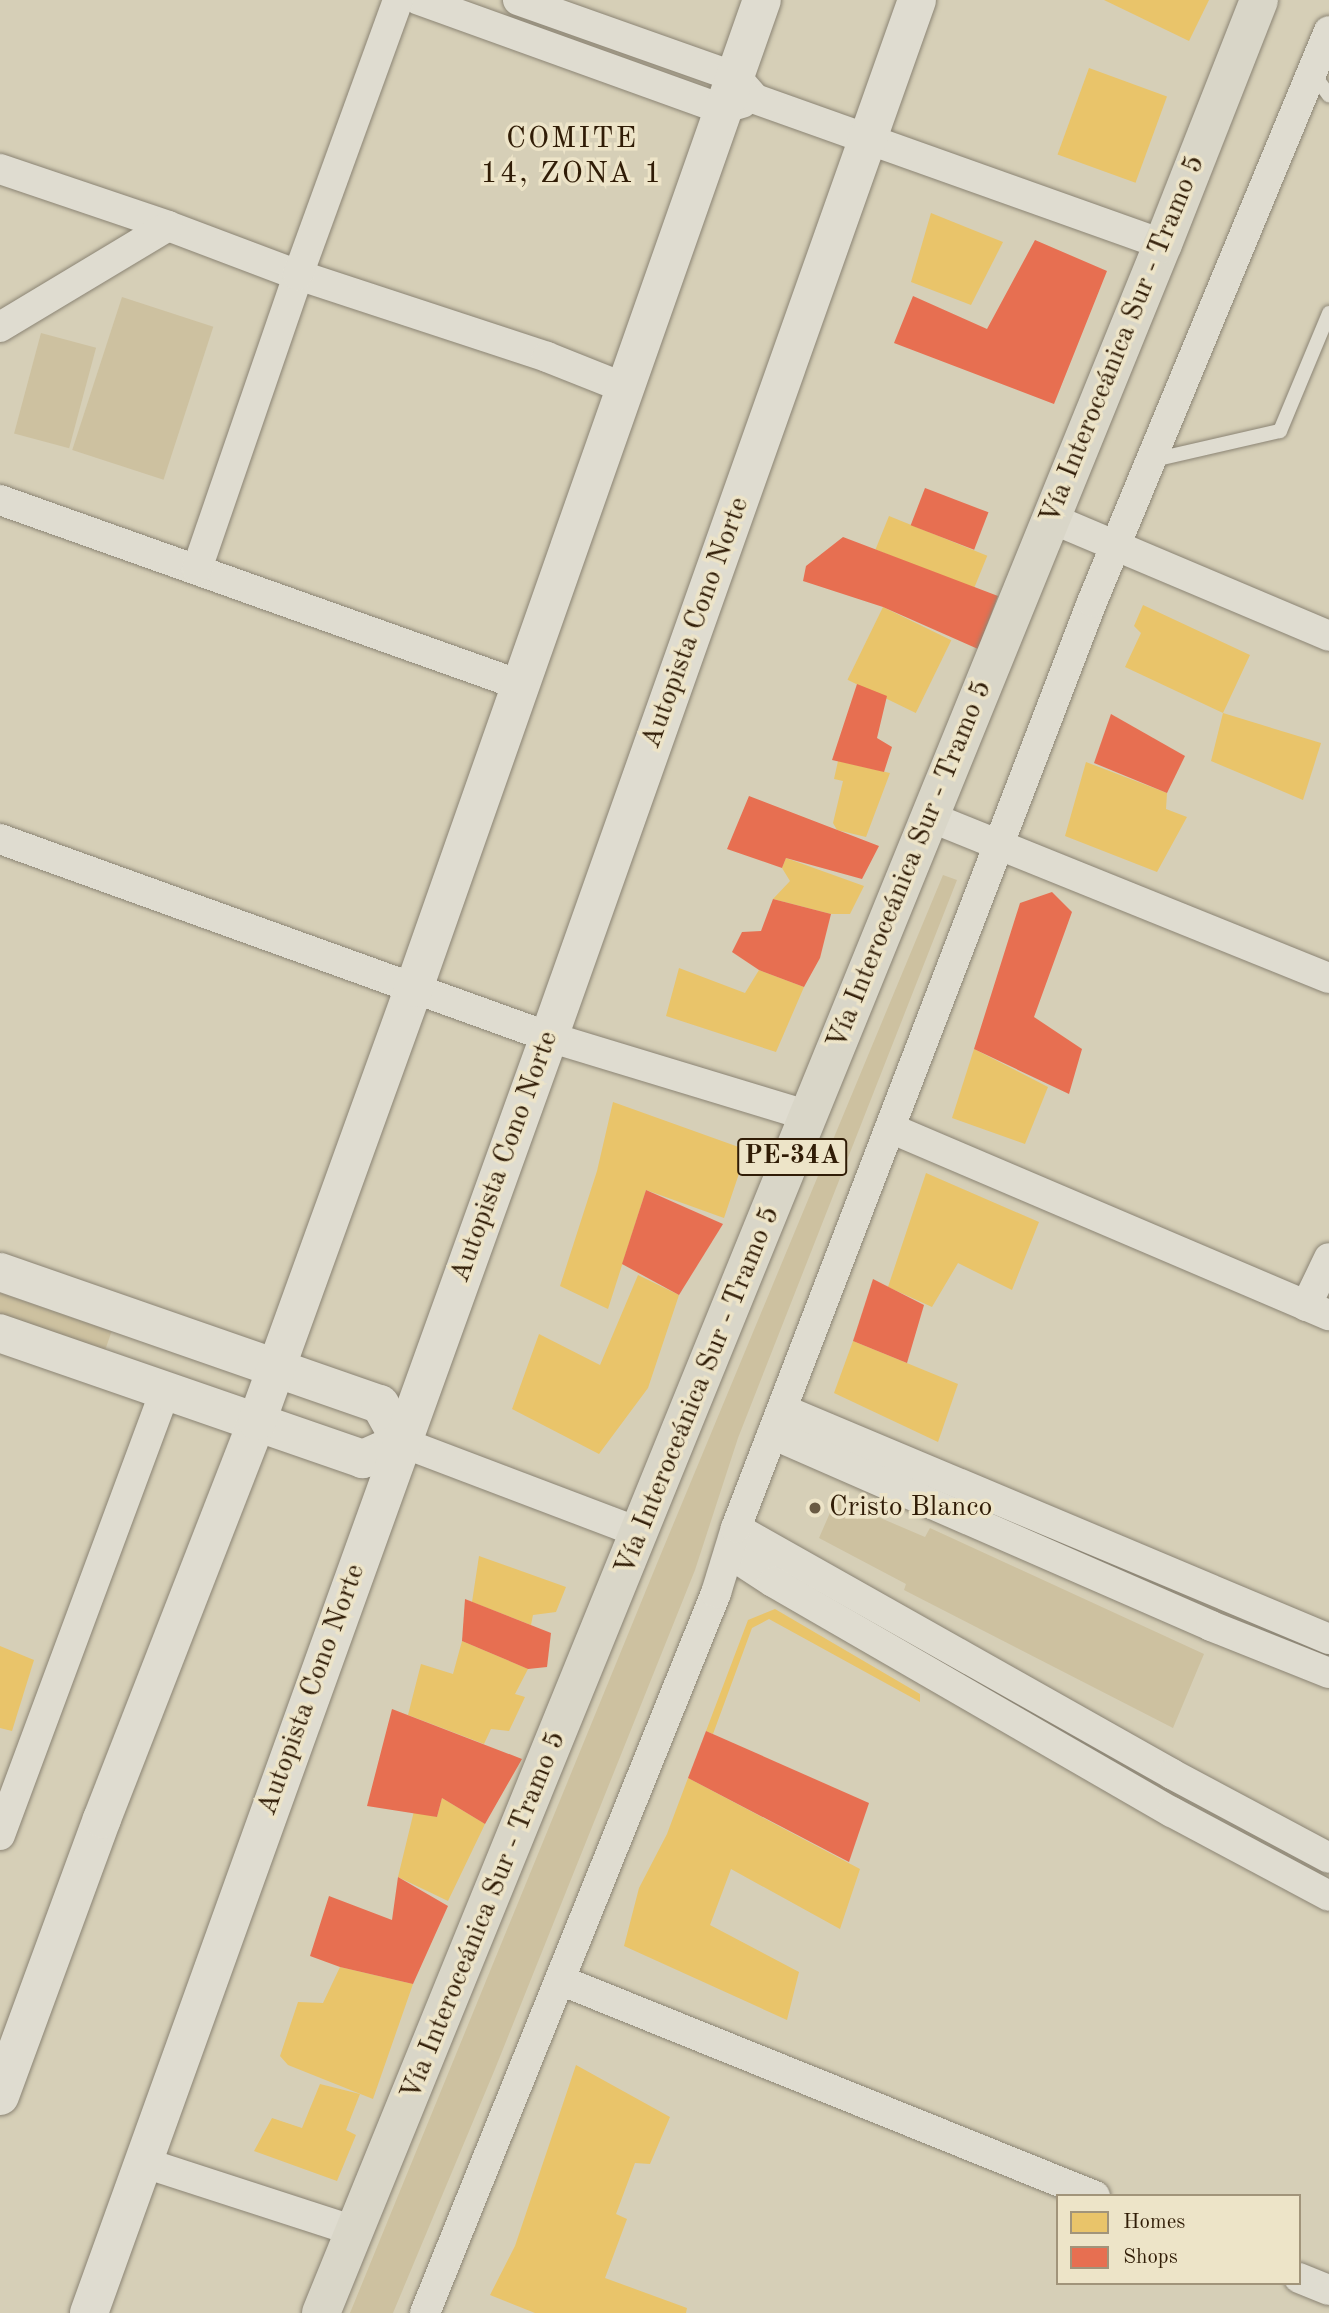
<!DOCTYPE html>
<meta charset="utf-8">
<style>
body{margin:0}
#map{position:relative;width:1329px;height:2313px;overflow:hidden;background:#d6cfb7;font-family:"Old Standard TT",serif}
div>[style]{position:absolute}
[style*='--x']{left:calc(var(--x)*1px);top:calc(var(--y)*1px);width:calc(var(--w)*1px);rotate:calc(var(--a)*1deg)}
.green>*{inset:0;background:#cdc1a0;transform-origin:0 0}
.homes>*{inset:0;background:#e9c46a;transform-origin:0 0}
.shops>*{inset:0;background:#e76f51;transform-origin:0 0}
.roads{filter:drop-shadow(0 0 2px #8b8474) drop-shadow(0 0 2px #8b8474)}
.lane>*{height:14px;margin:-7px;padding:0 7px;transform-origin:7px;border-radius:7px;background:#dfdcd0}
.street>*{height:30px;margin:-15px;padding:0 15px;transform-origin:15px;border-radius:15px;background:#dfdcd0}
.secondary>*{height:38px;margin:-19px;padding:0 19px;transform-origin:19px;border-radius:19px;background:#dfdcd0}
.highway>*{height:38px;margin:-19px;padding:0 19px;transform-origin:19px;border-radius:19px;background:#d9d6c8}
.dots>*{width:19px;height:19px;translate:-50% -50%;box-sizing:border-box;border:4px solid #ede4c8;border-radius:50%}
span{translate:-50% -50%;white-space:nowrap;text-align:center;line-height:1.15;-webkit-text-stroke:7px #ede4c8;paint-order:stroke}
.shield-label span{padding:2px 5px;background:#ede4c8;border:2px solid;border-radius:5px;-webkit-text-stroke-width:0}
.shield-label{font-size:26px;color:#301c06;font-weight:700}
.street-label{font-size:28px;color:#301c06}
.poi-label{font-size:28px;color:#301c06}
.left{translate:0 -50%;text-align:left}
.neighbourhood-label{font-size:30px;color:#301c06;letter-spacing:2px}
.legend{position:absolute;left:1056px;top:2194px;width:245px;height:91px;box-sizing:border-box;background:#ede4c8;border:2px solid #a1947a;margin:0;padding:9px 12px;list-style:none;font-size:21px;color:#301c06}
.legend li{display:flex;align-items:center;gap:14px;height:35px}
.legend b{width:35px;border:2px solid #a1947a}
</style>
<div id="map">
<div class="green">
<i style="left:122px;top:297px;width:96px;height:161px;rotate:18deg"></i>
<i style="left:41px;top:333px;width:57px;height:104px;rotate:15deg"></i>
<i style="clip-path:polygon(943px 875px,957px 880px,738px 1438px,695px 1570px,495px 2069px,393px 2313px,350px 2313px,658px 1561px)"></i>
<i style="left:0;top:1293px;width:118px;height:21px;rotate:19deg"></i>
<i style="clip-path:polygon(836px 1499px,925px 1537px,930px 1528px,1204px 1654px,1173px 1728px,904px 1590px,906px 1584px,819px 1538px)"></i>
</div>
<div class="homes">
<i style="clip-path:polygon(1104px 0,1209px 0,1189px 41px)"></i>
<i style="left:1089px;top:68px;width:83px;height:92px;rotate:20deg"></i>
<i style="clip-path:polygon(931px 213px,1003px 242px,971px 305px,911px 282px)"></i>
<i style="left:889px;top:516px;width:106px;height:36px;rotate:22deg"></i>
<i style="clip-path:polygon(1143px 605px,1250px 655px,1223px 713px,1125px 667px,1141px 633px,1134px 626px)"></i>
<i style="left:883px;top:607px;width:76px;height:81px;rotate:26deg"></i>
<i style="clip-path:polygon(1223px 713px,1321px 743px,1303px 800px,1211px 761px)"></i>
<i style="clip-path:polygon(838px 761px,890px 773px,866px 837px,837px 830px,833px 823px,843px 781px,834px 779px)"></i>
<i style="clip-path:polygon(1086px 762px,1167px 793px,1166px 809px,1187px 817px,1157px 872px,1065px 836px)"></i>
<i style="clip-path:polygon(786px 858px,864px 886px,850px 914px,831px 914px,773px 899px,790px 881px,782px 868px)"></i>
<i style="clip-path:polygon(679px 968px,745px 993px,759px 970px,804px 987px,776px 1052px,666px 1016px)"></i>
<i style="clip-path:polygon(974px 1049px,1048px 1087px,1025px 1144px,952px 1118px)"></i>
<i style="clip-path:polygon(613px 1102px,747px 1150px,724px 1218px,646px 1190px,608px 1309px,560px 1286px,597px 1171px)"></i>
<i style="clip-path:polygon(926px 1173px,1039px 1222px,1012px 1290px,958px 1263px,932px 1307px,888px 1287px)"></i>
<i style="clip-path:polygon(638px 1275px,679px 1295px,648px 1388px,599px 1454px,512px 1409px,539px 1334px,600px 1365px)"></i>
<i style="clip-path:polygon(853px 1341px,958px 1384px,938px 1442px,834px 1393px)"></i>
<i style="clip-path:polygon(479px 1556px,566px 1587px,556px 1612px,533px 1615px,531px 1625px,472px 1602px)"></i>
<i style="clip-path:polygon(775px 1609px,920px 1694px,920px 1702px,769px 1619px,752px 1628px,713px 1734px,706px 1731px,748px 1620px)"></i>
<i style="clip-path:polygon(462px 1641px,528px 1669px,515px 1694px,525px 1697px,509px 1731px,491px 1729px,484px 1744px,408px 1715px,421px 1664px,453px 1674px)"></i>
<i style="clip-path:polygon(0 1646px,34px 1660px,12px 1731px,0 1728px)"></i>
<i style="clip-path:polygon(688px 1778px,860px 1869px,840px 1929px,731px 1869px,710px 1925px,799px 1972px,787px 2020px,624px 1946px,639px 1888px,667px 1834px)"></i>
<i style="clip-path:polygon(442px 1798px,485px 1824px,448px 1901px,398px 1877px,414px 1811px,437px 1817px)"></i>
<i style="clip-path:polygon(340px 1967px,413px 1984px,373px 2099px,288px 2065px,280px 2056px,298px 2002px,323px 2003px)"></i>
<i style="clip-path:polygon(576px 2065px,670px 2117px,650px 2164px,635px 2163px,616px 2214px,627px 2219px,605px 2278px,687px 2308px,686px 2313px,535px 2313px,490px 2295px,515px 2246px)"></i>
<i style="clip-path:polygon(320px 2084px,360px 2094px,346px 2130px,356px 2135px,337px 2181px,254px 2151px,272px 2118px,302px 2128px)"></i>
</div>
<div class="shops">
<i style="clip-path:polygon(1035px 240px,1107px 271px,1054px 404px,894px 343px,913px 296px,987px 329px)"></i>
<i style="left:925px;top:488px;width:68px;height:40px;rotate:21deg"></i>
<i style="clip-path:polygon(843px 537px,998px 596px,978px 649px,883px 607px,803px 581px,806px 566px)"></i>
<i style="clip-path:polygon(857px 684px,887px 696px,877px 738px,892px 747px,884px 772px,832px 760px)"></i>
<i style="clip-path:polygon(1111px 714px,1185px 756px,1167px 793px,1094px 763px)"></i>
<i style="clip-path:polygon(749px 796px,879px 846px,862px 879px,786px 858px,782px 868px,727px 849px)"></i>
<i style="clip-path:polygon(1052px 892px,1072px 912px,1034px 1017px,1082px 1049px,1069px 1094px,974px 1049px,1020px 903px)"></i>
<i style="clip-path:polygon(773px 899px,831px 914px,820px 958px,804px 987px,759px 970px,732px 952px,742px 932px,761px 931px)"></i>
<i style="clip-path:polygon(646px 1190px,723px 1224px,679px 1295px,622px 1264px)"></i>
<i style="clip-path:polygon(873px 1279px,924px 1305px,907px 1363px,853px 1341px)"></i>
<i style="clip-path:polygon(465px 1599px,551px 1633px,547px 1667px,528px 1669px,462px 1641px)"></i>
<i style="clip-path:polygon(392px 1709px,522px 1759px,485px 1824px,442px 1798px,437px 1817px,367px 1806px)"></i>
<i style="clip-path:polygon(706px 1731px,869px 1803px,849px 1862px,688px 1778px)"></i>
<i style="clip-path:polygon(398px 1877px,448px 1906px,413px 1984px,340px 1967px,310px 1956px,329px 1896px,392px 1920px)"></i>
</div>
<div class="roads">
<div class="lane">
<i style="--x:1312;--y:72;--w:29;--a:54"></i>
<i style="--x:1153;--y:460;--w:130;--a:-12.9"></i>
<i style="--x:1280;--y:431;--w:128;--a:-67.4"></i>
</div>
<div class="street">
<i style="--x:419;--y:0;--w:322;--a:19.8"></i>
<i style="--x:722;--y:109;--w:21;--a:-17"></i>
<i style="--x:518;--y:0;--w:231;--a:19.5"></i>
<i style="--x:736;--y:77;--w:29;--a:49"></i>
<i style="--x:755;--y:99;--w:433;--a:19.6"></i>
<i style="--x:0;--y:169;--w:177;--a:18.7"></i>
<i style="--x:168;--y:226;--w:139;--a:20.7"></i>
<i style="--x:298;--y:275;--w:262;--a:18.2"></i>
<i style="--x:547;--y:357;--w:84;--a:21.7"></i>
<i style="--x:0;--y:327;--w:196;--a:-31"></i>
<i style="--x:0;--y:500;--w:552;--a:19.58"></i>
<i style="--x:1050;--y:518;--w:303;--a:22.9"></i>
<i style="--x:197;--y:569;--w:311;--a:-71"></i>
<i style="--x:298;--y:275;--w:293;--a:-70"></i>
<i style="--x:930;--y:817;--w:430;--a:22"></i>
<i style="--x:0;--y:839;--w:584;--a:19.83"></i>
<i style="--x:549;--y:1037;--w:272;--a:16.9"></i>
<i style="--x:890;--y:1128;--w:477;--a:23.1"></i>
<i style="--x:1306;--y:1306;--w:53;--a:-64.4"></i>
<i style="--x:782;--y:1409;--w:593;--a:22.81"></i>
<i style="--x:772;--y:1434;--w:479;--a:23.6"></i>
<i style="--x:1211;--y:1626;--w:127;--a:21.7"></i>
<i style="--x:401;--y:1442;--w:256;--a:20.8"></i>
<i style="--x:736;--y:1528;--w:501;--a:29.43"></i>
<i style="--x:1172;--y:1774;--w:178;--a:28.1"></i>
<i style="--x:730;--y:1554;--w:51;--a:33.1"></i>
<i style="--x:773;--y:1582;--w:461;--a:30"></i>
<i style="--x:1172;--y:1812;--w:178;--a:28.1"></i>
<i style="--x:0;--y:1835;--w:474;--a:-69.6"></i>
<i style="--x:560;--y:1980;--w:577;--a:21.99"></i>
<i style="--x:142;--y:2162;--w:223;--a:18"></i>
<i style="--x:1299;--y:2278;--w:32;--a:22"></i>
<i style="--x:425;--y:2313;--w:777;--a:-67.99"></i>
<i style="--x:716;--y:1593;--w:68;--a:-72.9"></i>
<i style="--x:736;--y:1528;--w:992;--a:-68.97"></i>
<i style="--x:1092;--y:602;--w:618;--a:-67.46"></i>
</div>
<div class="secondary">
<i style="--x:0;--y:1272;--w:402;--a:19.2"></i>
<i style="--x:380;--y:1404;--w:43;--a:61.1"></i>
<i style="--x:401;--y:1442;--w:42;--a:155.9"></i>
<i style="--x:363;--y:1459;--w:384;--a:-160.9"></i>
<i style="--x:0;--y:2096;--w:295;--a:-69.8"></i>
<i style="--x:102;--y:1819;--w:427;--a:-68.7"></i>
<i style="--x:257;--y:1421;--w:461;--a:-70.1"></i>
<i style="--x:414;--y:988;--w:1047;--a:-70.6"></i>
<i style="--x:89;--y:2313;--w:1356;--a:-70.18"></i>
<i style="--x:549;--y:1037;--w:1100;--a:-70.46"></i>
</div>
<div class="highway">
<i style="--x:321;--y:2313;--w:2234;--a:-67.86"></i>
<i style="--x:1163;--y:244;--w:262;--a:-68.5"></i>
</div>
</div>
<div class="dots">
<i style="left:815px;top:1508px;background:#6a5b44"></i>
</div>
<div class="shield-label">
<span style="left:792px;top:1157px">PE-34A</span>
</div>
<div class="street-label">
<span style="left:1123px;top:340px;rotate:-68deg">Vía Interoceánica Sur - Tramo 5</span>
<span style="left:696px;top:623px;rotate:-70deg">Autopista Cono Norte</span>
<span style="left:910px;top:865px;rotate:-68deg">Vía Interoceánica Sur - Tramo 5</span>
<span style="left:505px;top:1157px;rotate:-70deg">Autopista Cono Norte</span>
<span style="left:698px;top:1391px;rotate:-68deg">Vía Interoceánica Sur - Tramo 5</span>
<span style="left:312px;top:1690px;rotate:-70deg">Autopista Cono Norte</span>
<span style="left:484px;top:1916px;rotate:-68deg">Vía Interoceánica Sur - Tramo 5</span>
</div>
<div class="poi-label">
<span class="left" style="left:829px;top:1508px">Cristo Blanco</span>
</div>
<div class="neighbourhood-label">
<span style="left:572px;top:156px">COMITE<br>14, ZONA 1</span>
</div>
<ul class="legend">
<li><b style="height:19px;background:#e9c46a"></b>Homes</li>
<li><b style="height:19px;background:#e76f51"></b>Shops</li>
</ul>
</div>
